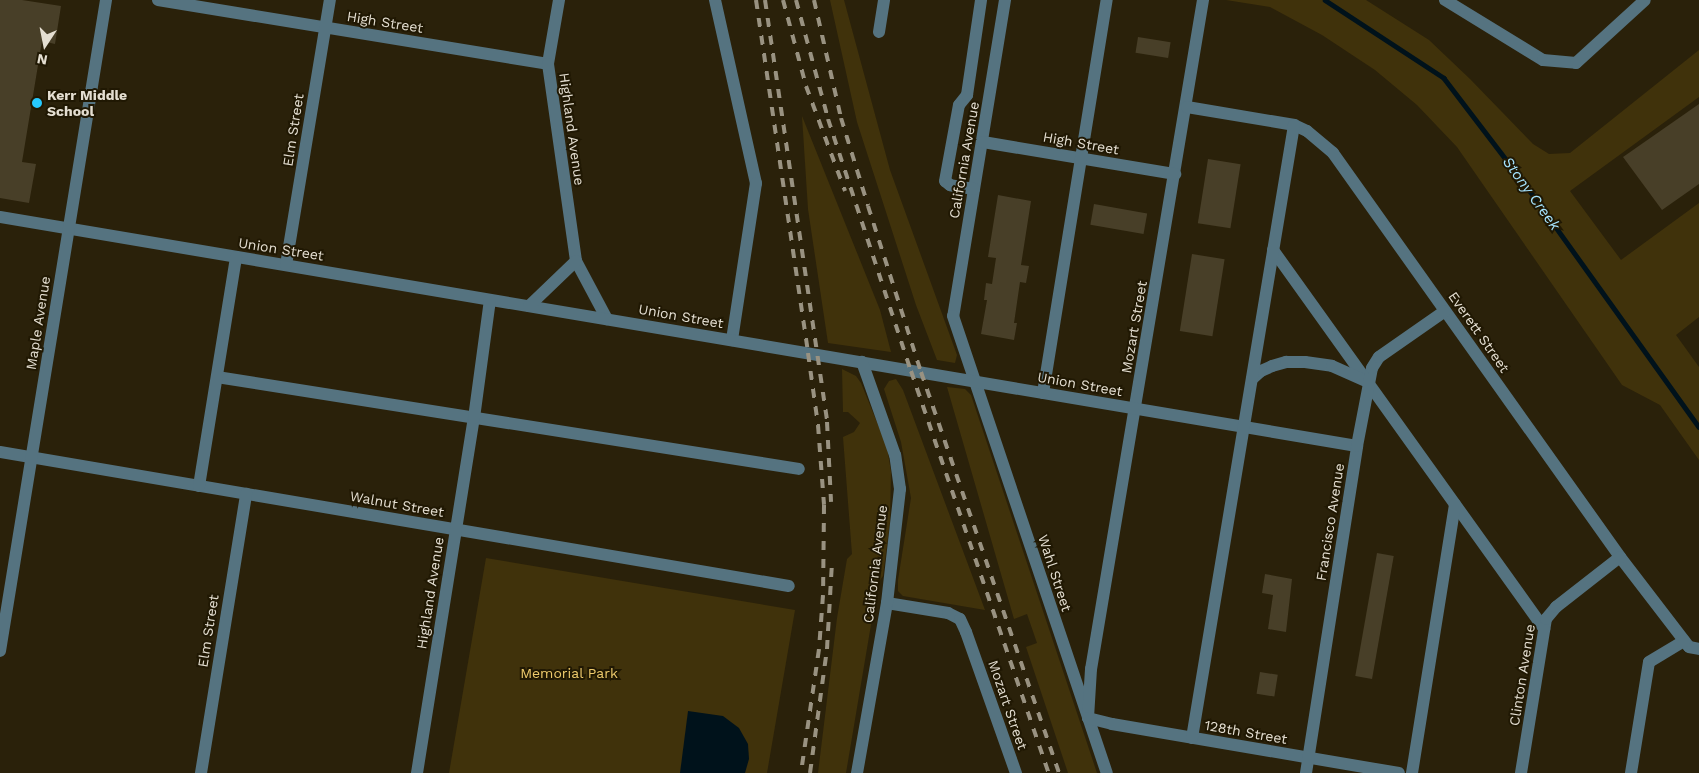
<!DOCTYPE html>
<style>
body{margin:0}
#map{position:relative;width:1699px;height:773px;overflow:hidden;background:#2a210a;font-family:"Work Sans",sans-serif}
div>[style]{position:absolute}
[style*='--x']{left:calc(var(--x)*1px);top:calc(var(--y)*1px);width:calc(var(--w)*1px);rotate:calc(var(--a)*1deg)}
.green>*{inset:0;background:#40320b}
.water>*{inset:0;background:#00121b}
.stream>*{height:4.5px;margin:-2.25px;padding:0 2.25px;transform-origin:2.25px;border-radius:2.25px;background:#00121b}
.building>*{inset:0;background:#483f28;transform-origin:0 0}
.minor>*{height:12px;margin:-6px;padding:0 6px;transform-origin:6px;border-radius:6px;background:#557380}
.rail>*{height:4px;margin-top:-2px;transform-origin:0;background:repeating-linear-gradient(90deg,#999281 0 9px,transparent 0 18px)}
.dots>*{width:14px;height:14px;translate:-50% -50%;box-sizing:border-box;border:2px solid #201803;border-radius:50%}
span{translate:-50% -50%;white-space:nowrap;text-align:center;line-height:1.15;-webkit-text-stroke:4px #201803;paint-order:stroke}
.street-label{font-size:14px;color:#e4ded1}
.poi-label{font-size:14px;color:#e4ded1;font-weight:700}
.left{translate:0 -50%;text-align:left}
.park-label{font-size:14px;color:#eeca6c}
.water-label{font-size:15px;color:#a6e4ff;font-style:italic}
.north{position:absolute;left:20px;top:20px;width:50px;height:50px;-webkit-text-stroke:4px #201803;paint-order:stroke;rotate:191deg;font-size:14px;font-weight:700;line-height:20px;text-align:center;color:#e4ded1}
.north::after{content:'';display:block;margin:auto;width:18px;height:22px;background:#e4ded1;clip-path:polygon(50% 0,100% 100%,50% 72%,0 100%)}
</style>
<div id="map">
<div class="green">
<i style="clip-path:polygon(830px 0,844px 0,890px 170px,957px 355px,955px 363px,937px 360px,916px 305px,857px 122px)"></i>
<i style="clip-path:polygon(1226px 0,1366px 0,1429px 40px,1470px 79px,1533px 144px,1549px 154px,1570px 153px,1699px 50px,1699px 97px,1570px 191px,1621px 260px,1699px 203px,1699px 317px,1676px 335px,1699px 367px,1699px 460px,1660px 405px,1622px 385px,1457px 147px,1417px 105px,1375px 70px,1322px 35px,1270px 7px)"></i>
<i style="clip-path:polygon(802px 116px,880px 310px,891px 352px,828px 343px,808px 209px)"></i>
<i style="clip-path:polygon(842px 369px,856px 376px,861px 383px,887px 447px,891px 472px,890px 522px,883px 576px,878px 583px,846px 773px,818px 773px,837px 618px,847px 559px,852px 554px,843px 437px,854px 432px,860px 423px,848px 412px,843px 412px)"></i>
<i style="clip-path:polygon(896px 379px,903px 390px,985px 610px,903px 596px,898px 591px,898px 580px,911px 498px,901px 442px,884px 389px,889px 381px)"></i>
<i style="clip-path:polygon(947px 387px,965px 389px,971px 395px,1097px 773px,1068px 773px,1026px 647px,1037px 643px,1027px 614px,1014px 619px)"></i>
<i style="clip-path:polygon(486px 558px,795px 610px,767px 773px,449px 773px)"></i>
</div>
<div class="water">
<i style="clip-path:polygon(688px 711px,723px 716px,739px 728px,748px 744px,749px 759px,745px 773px,680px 773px)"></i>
</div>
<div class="stream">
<i style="--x:1325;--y:0;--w:142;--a:33.2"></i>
<i style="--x:1444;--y:78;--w:142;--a:52.7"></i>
<i style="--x:1530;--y:191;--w:290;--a:54.4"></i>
</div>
<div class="building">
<i style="clip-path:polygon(0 0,22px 0,61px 6px,55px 44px,42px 41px,22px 162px,36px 164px,29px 203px,0 198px)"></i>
<i style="left:1138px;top:37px;width:33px;height:16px;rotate:9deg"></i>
<i style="clip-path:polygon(1699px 104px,1699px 184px,1662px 210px,1623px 157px)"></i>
<i style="left:1208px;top:159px;width:33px;height:65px;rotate:9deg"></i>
<i style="clip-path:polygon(998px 195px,1031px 201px,1021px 265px,1029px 266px,1026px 283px,1020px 282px,1014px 323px,1017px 323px,1014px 340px,981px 334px,987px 300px,984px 300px,986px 283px,992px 284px,996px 258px,988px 257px)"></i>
<i style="left:1094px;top:204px;width:54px;height:21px;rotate:10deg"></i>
<i style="left:1192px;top:254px;width:33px;height:78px;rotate:9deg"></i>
<i style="left:1377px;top:553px;width:17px;height:125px;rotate:10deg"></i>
<i style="clip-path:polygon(1265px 574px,1292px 579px,1286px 632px,1268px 629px,1273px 595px,1262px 593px)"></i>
<i style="left:1260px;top:672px;width:18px;height:22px;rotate:9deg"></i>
</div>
<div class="minor">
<i style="--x:158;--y:0;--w:395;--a:9.3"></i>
<i style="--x:559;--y:0;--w:65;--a:99.8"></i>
<i style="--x:548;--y:64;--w:199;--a:81.9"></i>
<i style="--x:576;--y:261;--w:66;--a:61.9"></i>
<i style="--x:715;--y:0;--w:188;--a:77.4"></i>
<i style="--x:756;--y:183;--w:159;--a:98.7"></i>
<i style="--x:1005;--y:0;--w:320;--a:99.3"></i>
<i style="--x:953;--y:316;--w:482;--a:71.4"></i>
<i style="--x:1203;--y:0;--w:678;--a:99.5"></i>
<i style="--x:1091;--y:669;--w:49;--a:93.5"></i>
<i style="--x:1088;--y:718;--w:25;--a:14"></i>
<i style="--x:1112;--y:724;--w:291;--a:9.7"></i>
<i style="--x:1445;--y:0;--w:115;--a:31.5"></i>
<i style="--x:1543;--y:60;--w:33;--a:5"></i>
<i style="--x:1576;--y:63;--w:93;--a:-42.4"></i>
<i style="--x:879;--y:32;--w:32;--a:-81"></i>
<i style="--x:1187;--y:107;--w:109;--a:9.5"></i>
<i style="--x:1294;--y:125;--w:14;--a:25"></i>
<i style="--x:1307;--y:131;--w:34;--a:40"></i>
<i style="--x:1333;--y:153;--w:496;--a:54.6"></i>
<i style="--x:1620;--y:557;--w:113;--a:52.5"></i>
<i style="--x:1689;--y:647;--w:10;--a:11"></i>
<i style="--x:983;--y:142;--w:195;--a:9.5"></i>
<i style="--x:974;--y:189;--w:24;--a:-171"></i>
<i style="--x:950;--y:185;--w:6;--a:-141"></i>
<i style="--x:945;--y:181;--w:77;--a:-79.6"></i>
<i style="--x:959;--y:105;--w:13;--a:-51"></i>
<i style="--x:967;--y:95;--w:96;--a:-81.6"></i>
<i style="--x:0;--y:217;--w:1376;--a:9.58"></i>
<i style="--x:1273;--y:250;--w:466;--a:54.4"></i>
<i style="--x:286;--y:265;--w:269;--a:-80.6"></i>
<i style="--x:529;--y:306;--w:65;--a:-43.8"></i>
<i style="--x:217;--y:377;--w:589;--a:8.98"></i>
<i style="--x:1252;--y:379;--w:12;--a:-42"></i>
<i style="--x:1261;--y:371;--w:12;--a:-24"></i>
<i style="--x:1272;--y:366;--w:15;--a:-16"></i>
<i style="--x:1286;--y:362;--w:19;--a:0"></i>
<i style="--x:1305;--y:362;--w:27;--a:8"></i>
<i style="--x:1332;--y:366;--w:37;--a:24"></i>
<i style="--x:1043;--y:393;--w:398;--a:-80.8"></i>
<i style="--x:0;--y:452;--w:800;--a:9.64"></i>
<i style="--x:199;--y:486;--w:232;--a:-80.8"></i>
<i style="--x:887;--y:603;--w:62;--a:9.3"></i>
<i style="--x:948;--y:613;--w:13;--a:27"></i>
<i style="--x:960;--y:619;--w:14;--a:65"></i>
<i style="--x:966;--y:632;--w:150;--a:70.5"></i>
<i style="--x:0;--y:651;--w:660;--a:-80.75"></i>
<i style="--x:1192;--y:738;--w:621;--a:-80.55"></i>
<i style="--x:201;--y:773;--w:283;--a:-80.8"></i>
<i style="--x:417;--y:773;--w:360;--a:-80.9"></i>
<i style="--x:474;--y:418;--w:119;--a:-82.3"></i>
<i style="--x:857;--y:773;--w:173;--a:-80"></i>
<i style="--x:887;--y:603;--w:115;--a:-83.5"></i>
<i style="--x:900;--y:489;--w:34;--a:-98"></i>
<i style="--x:895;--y:455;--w:99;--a:-109.5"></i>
<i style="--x:1306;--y:773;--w:331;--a:-81.1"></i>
<i style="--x:1357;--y:446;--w:79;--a:-79.1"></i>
<i style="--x:1372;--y:368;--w:13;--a:-58"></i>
<i style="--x:1379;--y:357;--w:80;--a:-34.9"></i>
<i style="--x:1412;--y:773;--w:272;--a:-80.9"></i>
<i style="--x:1521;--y:773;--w:156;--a:-80.8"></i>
<i style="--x:1546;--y:619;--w:16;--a:-50"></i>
<i style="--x:1556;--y:607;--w:81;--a:-38"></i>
<i style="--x:1631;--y:773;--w:112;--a:-80.8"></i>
<i style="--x:1649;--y:662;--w:41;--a:-31"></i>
</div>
<div class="rail">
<i style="--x:756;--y:0;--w:357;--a:81.6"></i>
<i style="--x:808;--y:353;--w:73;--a:82.1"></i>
<i style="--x:818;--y:425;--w:80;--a:85.7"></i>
<i style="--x:824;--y:505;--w:90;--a:90.6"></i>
<i style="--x:823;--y:595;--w:54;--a:94.2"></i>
<i style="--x:819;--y:649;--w:125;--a:98.3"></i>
<i style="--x:765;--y:0;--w:427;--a:81.6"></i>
<i style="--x:827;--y:422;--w:80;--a:87.1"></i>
<i style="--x:783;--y:0;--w:89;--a:75"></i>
<i style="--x:806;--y:86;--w:112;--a:69.6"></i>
<i style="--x:796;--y:0;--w:123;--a:74.9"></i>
<i style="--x:828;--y:119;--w:265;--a:71.8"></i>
<i style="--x:911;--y:371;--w:425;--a:71.1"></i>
<i style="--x:814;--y:0;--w:121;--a:77.1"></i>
<i style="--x:841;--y:118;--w:92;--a:72.9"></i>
<i style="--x:868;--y:206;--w:174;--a:72.3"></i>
<i style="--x:921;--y:372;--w:424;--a:71"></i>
<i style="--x:810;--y:773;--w:125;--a:-82.2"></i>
<i style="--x:827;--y:649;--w:87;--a:-86.7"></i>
</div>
<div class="dots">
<i style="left:37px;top:103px;background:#26c9fe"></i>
</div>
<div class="street-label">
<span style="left:385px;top:22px;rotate:9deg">High Street</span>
<span style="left:572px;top:129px;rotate:82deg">Highland Avenue</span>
<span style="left:293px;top:130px;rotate:-81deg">Elm Street</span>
<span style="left:1081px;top:143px;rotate:10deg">High Street</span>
<span style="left:964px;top:160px;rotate:-80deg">California Avenue</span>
<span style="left:281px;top:249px;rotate:9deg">Union Street</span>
<span style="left:681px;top:316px;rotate:10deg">Union Street</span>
<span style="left:38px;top:323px;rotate:-81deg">Maple Avenue</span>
<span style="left:1134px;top:327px;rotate:-80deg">Mozart Street</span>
<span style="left:1479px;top:332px;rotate:55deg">Everett Street</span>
<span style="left:1080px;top:384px;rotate:10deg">Union Street</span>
<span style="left:397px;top:504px;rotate:10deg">Walnut Street</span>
<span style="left:1330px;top:522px;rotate:-81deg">Francisco Avenue</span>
<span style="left:875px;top:564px;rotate:-83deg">California Avenue</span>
<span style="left:1055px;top:573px;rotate:72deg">Wahl Street</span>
<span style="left:430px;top:593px;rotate:-81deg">Highland Avenue</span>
<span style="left:208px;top:631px;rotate:-81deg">Elm Street</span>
<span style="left:1522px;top:675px;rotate:-81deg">Clinton Avenue</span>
<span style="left:1008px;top:705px;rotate:71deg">Mozart Street</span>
<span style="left:1246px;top:732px;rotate:10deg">128th Street</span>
</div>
<div class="poi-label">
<span class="left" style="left:47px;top:103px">Kerr Middle<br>School</span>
</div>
<div class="park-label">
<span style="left:569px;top:673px">Memorial Park</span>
</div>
<div class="water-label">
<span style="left:1531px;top:194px;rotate:54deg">Stony Creek</span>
</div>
<div class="north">N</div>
</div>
